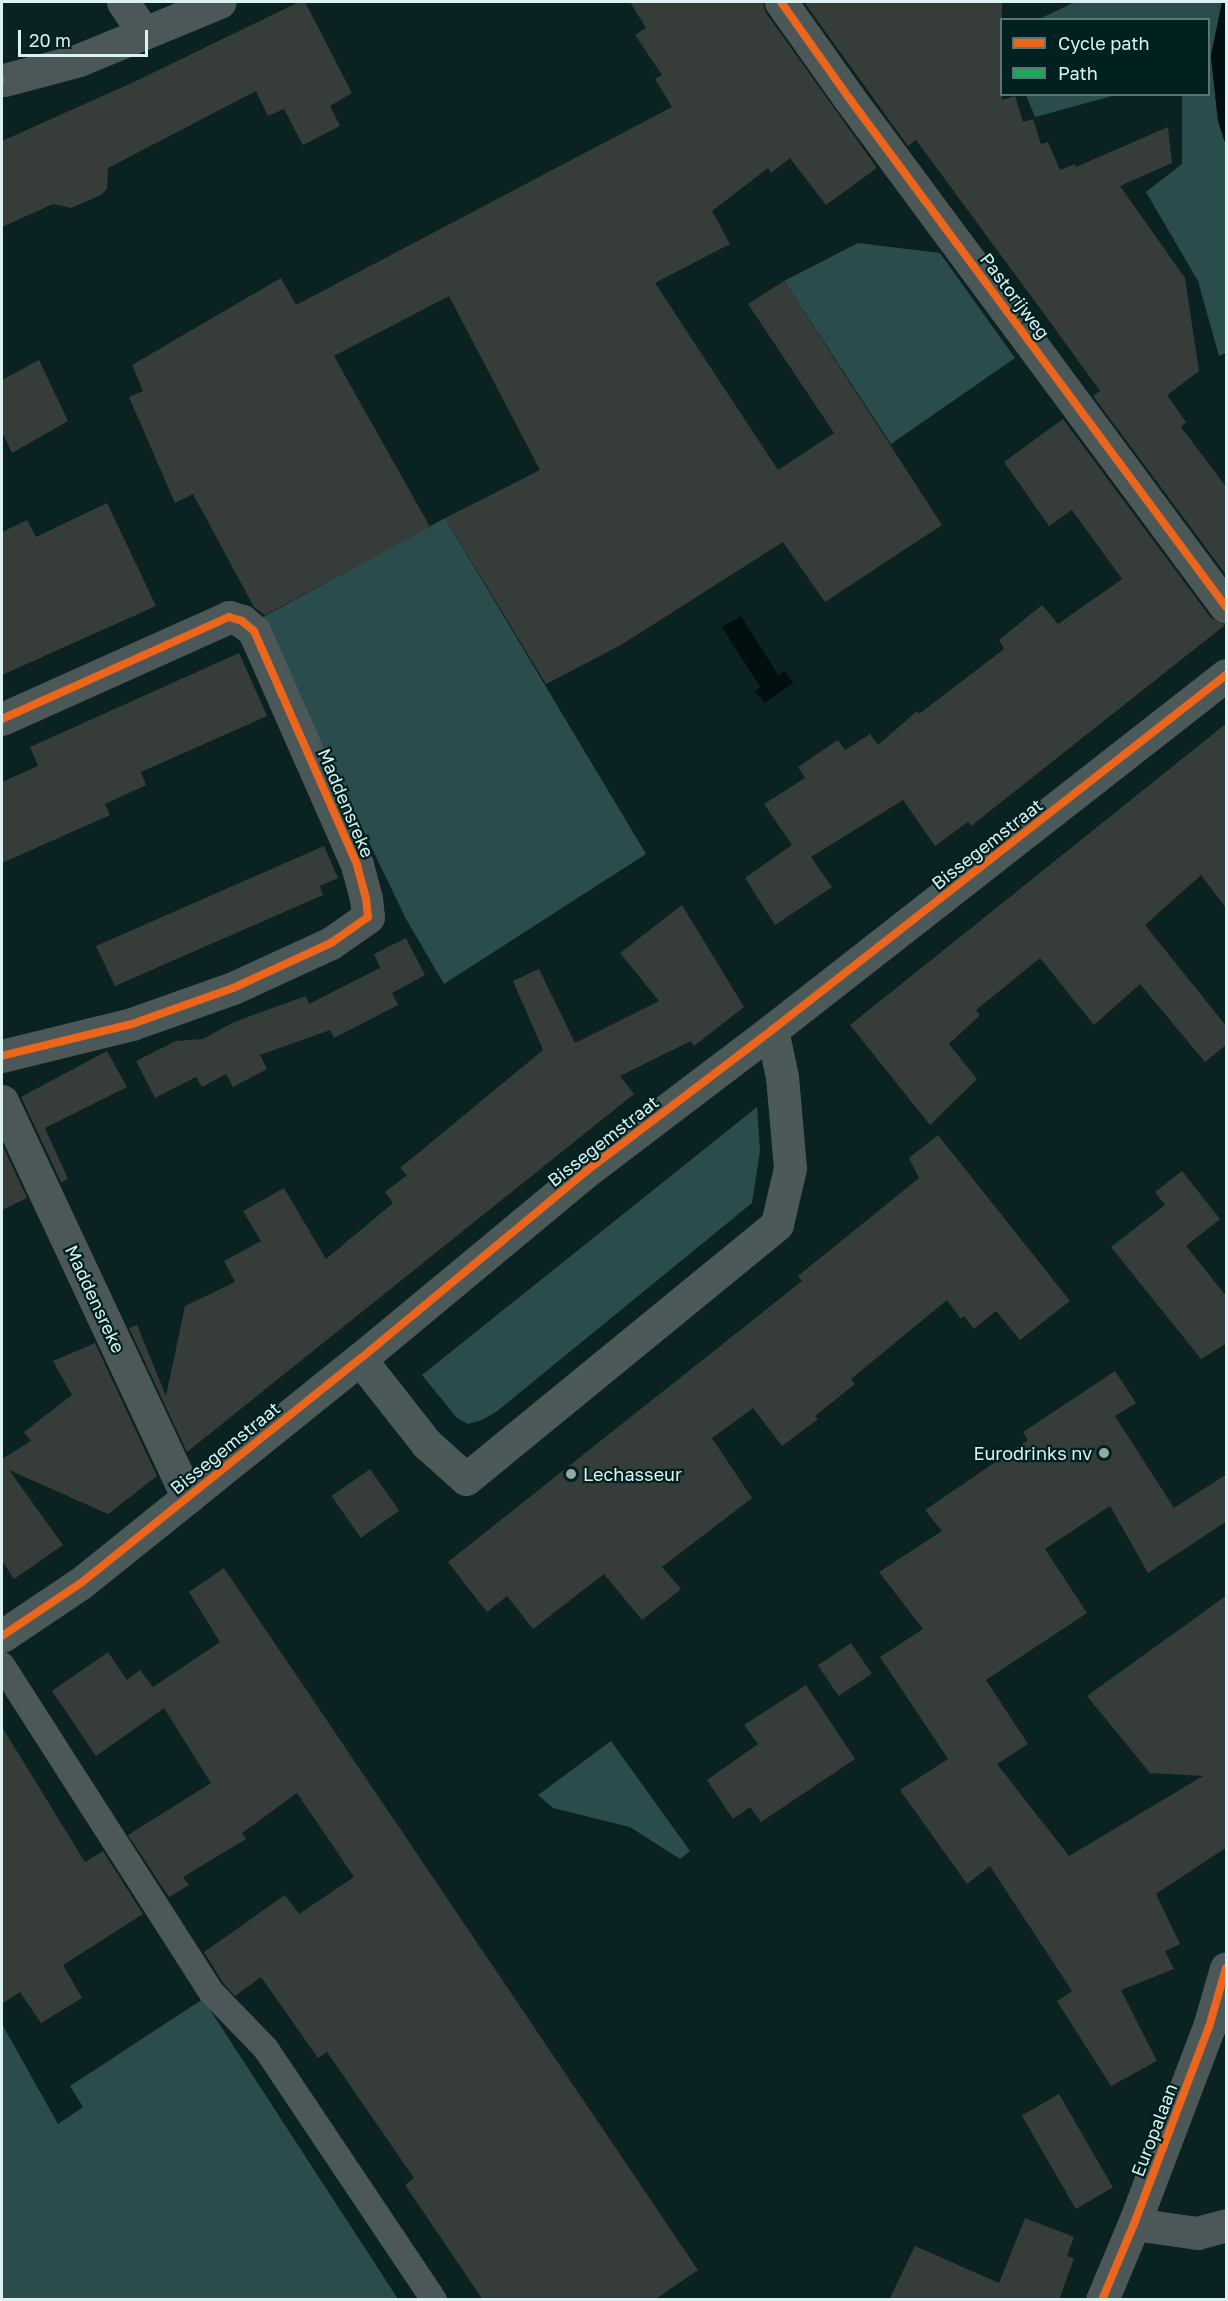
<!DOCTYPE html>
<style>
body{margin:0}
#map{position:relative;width:1228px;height:2301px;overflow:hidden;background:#0a2222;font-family:"Golos Text",sans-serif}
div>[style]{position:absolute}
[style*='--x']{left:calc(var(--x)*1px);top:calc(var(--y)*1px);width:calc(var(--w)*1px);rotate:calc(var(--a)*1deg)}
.green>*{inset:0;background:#2b4c4c}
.water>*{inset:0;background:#010f10}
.building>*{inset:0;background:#363c39;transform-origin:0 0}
.lane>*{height:26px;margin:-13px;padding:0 13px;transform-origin:13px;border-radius:13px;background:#4c5858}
.street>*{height:33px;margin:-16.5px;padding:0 16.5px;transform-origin:16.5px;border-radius:16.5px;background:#4c5858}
.secondary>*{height:33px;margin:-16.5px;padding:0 16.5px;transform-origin:16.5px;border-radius:16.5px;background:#4b5959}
.quiet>*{height:6px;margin-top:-3px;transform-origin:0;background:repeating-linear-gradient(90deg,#20a55d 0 12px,transparent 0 18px)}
.cycleway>*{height:8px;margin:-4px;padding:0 4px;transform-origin:4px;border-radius:4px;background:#eb651d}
.dots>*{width:16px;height:16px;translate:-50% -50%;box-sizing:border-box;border:3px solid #012121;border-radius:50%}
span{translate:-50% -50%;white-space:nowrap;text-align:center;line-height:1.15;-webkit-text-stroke:4.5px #012121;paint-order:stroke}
.street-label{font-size:18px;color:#dcf2f2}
.poi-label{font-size:18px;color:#dcf2f2}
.right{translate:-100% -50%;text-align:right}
.left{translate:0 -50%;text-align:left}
.frame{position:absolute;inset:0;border:3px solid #dcf2f2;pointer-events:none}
.legend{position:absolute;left:1000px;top:18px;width:210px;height:78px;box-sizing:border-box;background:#012121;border:2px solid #597575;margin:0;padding:8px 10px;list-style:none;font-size:18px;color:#dcf2f2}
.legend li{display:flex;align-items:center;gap:12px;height:30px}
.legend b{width:30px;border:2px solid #597575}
.scale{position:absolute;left:18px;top:30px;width:130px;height:27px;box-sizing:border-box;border:3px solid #dcf2f2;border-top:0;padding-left:8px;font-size:18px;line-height:21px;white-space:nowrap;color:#dcf2f2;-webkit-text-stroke:4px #012121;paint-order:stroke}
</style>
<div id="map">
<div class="green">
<i style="clip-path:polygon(1075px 2px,1222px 2px,1211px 56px,1218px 121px,1226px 145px,1226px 353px,1219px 356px,1198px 281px,1146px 192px,1182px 164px,1182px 95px,1208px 94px,1208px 20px,1037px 20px)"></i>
<i style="clip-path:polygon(1026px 95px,1026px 94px,1116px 95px,1035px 117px)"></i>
<i style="clip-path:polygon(858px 243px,940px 253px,1015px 358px,891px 444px,784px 281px)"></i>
<i style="clip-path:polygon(445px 518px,646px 854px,444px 984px,406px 919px,261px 618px)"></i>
<i style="clip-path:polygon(757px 1107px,760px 1151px,752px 1203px,496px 1412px,482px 1420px,468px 1424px,457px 1418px,422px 1375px)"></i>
<i style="clip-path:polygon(611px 1741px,690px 1851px,680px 1859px,630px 1827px,553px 1808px,538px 1795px)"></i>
<i style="clip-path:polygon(203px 1999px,398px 2299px,2px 2299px,2px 2024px,58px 2124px,83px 2107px,70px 2086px)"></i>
</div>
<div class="water">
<i style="clip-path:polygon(1222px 2px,1226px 2px,1226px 145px,1218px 121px,1211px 56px)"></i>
<i style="clip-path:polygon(741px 616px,778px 675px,785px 671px,793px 683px,765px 703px,755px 691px,760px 687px,722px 627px)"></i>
</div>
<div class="building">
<i style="clip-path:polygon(299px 2px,305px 2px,352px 93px,330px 106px,340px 126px,303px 145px,284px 109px,268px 116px,256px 91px,108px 168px,107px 189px,101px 195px,71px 208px,53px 204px,2px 227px,2px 141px,136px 81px)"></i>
<i style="clip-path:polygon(630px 2px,763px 2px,766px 13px,877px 168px,826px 205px,790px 158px,771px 173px,768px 168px,712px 211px,730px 244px,655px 283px,778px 470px,834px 433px,748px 304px,784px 281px,942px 525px,825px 602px,783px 542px,621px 645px,546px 684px,445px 518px,540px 470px,449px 296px,334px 356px,430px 527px,265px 615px,254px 607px,193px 494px,175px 503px,129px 397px,143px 391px,132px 365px,281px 278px,296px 305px,672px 107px,655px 79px,662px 75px,635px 35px,646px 28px)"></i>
<i style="clip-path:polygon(804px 2px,1002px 2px,1002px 100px,1015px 96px,1023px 122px,1033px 119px,1041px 144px,1048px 142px,1060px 170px,1075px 164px,1076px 167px,1168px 127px,1172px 163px,1120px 186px,1185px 278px,1199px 371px,1167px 395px,1186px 422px,1181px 427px,1227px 488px,1227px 576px,1093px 396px,1100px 391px,1042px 311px,916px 140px,908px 146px)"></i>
<i style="clip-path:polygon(39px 360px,68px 421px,12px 453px,2px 432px,2px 380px)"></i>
<i style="clip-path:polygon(1063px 419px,1211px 618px,1225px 625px,971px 826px,968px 822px,935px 846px,903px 800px,811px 857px,832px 887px,775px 925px,745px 878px,792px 845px,764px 804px,805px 778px,798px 767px,838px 740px,845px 750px,870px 734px,878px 745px,917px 711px,919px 714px,1004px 649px,999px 640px,1042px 605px,1058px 624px,1122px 579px,1072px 510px,1049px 526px,1004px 462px)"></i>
<i style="clip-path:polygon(107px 503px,156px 606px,2px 675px,2px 532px,27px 520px,36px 537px)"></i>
<i style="clip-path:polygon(239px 653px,267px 716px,141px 772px,146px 785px,105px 804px,110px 815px,2px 863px,2px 782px,38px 766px,30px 747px)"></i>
<i style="clip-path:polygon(1227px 723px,1226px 908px,1201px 875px,1145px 925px,1227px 1027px,1227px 1044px,1205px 1062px,1140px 984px,1094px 1025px,1040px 958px,976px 1010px,980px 1015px,949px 1044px,977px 1079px,930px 1125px,850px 1025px)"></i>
<i style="clip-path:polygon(324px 846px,338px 878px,320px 886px,323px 895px,115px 986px,96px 946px)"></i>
<i style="clip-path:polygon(682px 905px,744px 1007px,694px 1046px,691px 1041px,620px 1076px,634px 1094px,187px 1452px,129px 1328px,137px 1325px,166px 1396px,185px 1306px,235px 1282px,224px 1261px,261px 1241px,243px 1211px,284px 1188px,326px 1259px,393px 1203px,385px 1192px,407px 1175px,400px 1168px,543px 1050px,513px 981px,539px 969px,575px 1043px,659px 1001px,620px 953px)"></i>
<i style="clip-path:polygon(406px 938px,425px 975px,392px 993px,398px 1005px,334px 1038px,330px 1030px,260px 1055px,267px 1069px,233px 1087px,226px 1074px,202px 1087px,196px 1077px,155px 1098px,136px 1061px,176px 1041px,203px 1039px,234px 1022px,306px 996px,309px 1004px,380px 968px,383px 974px,374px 954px)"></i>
<i style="clip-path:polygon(107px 1051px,127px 1087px,45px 1128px,68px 1179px,61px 1182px,21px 1097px)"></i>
<i style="clip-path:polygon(938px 1135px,1070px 1301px,1020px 1340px,996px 1311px,974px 1329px,964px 1316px,961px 1319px,947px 1300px,851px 1379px,855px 1384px,815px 1416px,818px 1419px,782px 1446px,753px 1408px,712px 1438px,752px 1498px,662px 1567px,681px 1589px,642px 1620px,604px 1574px,533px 1629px,507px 1596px,487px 1612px,448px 1562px,802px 1281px,798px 1276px,919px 1178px,909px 1158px)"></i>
<i style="clip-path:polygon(2px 1144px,27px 1198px,2px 1210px)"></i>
<i style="clip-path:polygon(1182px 1171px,1220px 1219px,1186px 1246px,1227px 1297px,1227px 1343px,1201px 1359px,1111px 1247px,1165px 1205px,1155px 1192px)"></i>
<i style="clip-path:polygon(95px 1343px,157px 1476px,108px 1514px,9px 1470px,63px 1545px,14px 1579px,2px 1561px,2px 1459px,31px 1441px,24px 1432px,72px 1395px,53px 1361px)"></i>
<i style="clip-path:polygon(1115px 1371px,1136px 1403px,1115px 1416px,1174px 1508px,1227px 1474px,1227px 1521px,1148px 1573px,1110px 1506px,1045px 1549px,1087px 1613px,986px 1680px,1028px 1744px,997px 1764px,1069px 1856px,1203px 1776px,1150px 1773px,1087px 1696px,1227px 1595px,1227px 1847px,1156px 1894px,1180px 1944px,1165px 1951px,1174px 1969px,1121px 1990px,1157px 2061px,1111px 2086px,1057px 2001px,1072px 1991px,990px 1866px,967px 1884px,900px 1790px,948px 1759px,880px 1657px,923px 1629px,879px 1572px,942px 1531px,925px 1510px,1028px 1440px,1023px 1432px)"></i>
<i style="left:370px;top:1469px;width:51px;height:47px;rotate:55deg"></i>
<i style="clip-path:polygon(224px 1568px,698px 2270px,654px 2300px,483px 2300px,405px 2185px,414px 2178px,327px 2052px,318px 2058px,261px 1977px,235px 1996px,224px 1984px,204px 1952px,285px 1895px,299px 1914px,354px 1877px,297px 1793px,242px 1833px,246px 1839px,183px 1877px,189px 1885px,169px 1897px,128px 1835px,211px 1783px,164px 1708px,96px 1756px,52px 1691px,108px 1652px,127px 1680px,140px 1670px,153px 1687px,220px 1642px,189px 1592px)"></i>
<i style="left:851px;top:1643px;width:37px;height:40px;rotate:56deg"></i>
<i style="clip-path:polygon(806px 1685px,855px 1759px,761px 1822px,750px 1807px,733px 1819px,707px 1780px,758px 1744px,744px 1725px)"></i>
<i style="clip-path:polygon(2px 1727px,85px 1862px,103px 1851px,143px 1914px,63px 1965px,82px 1998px,41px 2023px,20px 1992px,2px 2004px)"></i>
<i style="left:1059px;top:2094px;width:108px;height:43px;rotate:60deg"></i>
<i style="clip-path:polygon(1025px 2218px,1074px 2237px,1067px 2256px,1074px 2258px,1059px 2300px,889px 2300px,915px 2246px,999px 2283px)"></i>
</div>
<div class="lane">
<i style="--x:2;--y:1665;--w:389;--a:57.4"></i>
<i style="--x:212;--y:1993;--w:78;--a:46"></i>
<i style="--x:266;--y:2049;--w:302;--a:56.2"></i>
</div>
<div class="street">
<i style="--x:123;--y:2;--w:36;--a:56"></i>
<i style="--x:781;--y:2;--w:118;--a:54.7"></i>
<i style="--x:849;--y:98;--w:633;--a:53.47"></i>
<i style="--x:4;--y:80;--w:78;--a:-14.9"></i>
<i style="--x:79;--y:60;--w:152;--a:-22.4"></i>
<i style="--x:2;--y:719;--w:249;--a:-24.2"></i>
<i style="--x:229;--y:617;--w:14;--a:17"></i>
<i style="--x:242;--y:621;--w:16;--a:40"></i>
<i style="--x:254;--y:631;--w:256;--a:66.2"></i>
<i style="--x:357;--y:865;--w:34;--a:75"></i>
<i style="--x:366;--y:898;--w:19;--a:84"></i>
<i style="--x:368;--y:917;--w:45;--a:144.9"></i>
<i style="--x:331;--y:943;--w:108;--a:155.3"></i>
<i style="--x:233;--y:988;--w:107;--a:160.4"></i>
<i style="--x:132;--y:1024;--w:134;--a:166.2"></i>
<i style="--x:2;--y:1101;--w:438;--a:64.9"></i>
<i style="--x:1134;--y:2224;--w:64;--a:8.1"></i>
<i style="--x:1197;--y:2233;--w:30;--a:-15"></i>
<i style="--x:1102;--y:2300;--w:82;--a:-67.2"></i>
<i style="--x:1134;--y:2224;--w:211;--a:-69.2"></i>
<i style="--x:1209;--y:2027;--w:61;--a:-73.9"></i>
</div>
<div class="secondary">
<i style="--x:360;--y:1359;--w:108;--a:51.8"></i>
<i style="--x:427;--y:1444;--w:52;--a:41.9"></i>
<i style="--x:466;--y:1479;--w:402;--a:-39.3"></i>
<i style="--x:777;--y:1224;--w:57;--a:-76.9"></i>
<i style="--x:790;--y:1168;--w:91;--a:-95"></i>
<i style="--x:782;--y:1077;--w:48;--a:-102"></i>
<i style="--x:2;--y:1636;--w:95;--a:-33.9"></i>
<i style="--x:81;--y:1583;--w:358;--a:-38.8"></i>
<i style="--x:360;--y:1359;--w:293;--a:-39.7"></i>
<i style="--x:585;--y:1172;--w:235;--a:-37.2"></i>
<i style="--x:772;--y:1030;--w:576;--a:-38.02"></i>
</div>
<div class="quiet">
<i style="--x:2;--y:80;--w:2;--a:0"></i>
</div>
<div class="cycleway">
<i style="--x:781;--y:2;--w:118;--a:54.7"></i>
<i style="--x:849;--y:98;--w:633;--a:53.47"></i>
<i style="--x:2;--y:719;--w:249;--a:-24.2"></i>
<i style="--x:229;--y:617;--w:14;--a:17"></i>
<i style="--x:242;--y:621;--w:16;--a:40"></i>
<i style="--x:254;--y:631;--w:256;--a:66.2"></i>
<i style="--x:357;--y:865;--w:34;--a:75"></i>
<i style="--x:366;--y:898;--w:19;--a:84"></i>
<i style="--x:368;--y:917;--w:45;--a:144.9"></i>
<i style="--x:331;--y:943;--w:108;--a:155.3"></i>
<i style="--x:233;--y:988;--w:107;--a:160.4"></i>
<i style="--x:132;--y:1024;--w:134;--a:166.2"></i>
<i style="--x:2;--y:1636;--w:95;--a:-33.9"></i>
<i style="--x:81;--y:1583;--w:358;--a:-38.8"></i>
<i style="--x:360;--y:1359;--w:293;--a:-39.7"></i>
<i style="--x:585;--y:1172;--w:235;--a:-37.2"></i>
<i style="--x:772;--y:1030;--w:576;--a:-38.02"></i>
<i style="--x:1102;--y:2300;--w:82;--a:-67.2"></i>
<i style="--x:1134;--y:2224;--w:211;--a:-69.2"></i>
<i style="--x:1209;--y:2027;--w:61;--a:-73.9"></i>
</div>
<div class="dots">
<i style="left:1104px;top:1453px;background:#92a9a9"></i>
<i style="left:571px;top:1474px;background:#92a9a9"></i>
</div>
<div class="street-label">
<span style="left:1015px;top:296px;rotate:53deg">Pastorijweg</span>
<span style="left:346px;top:803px;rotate:67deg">Maddensreke</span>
<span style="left:987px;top:844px;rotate:-38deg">Bissegemstraat</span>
<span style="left:603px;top:1141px;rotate:-38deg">Bissegemstraat</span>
<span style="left:95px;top:1299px;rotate:65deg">Maddensreke</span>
<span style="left:225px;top:1448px;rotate:-39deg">Bissegemstraat</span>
<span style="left:1154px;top:2130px;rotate:-69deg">Europalaan</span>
</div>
<div class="poi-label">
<span class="right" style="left:1092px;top:1453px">Eurodrinks nv</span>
<span class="left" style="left:583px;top:1474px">Lechasseur</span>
</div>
<div class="frame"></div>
<ul class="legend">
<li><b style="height:8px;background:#eb651d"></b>Cycle path</li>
<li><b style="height:8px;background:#20a55d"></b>Path</li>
</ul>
<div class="scale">20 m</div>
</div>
